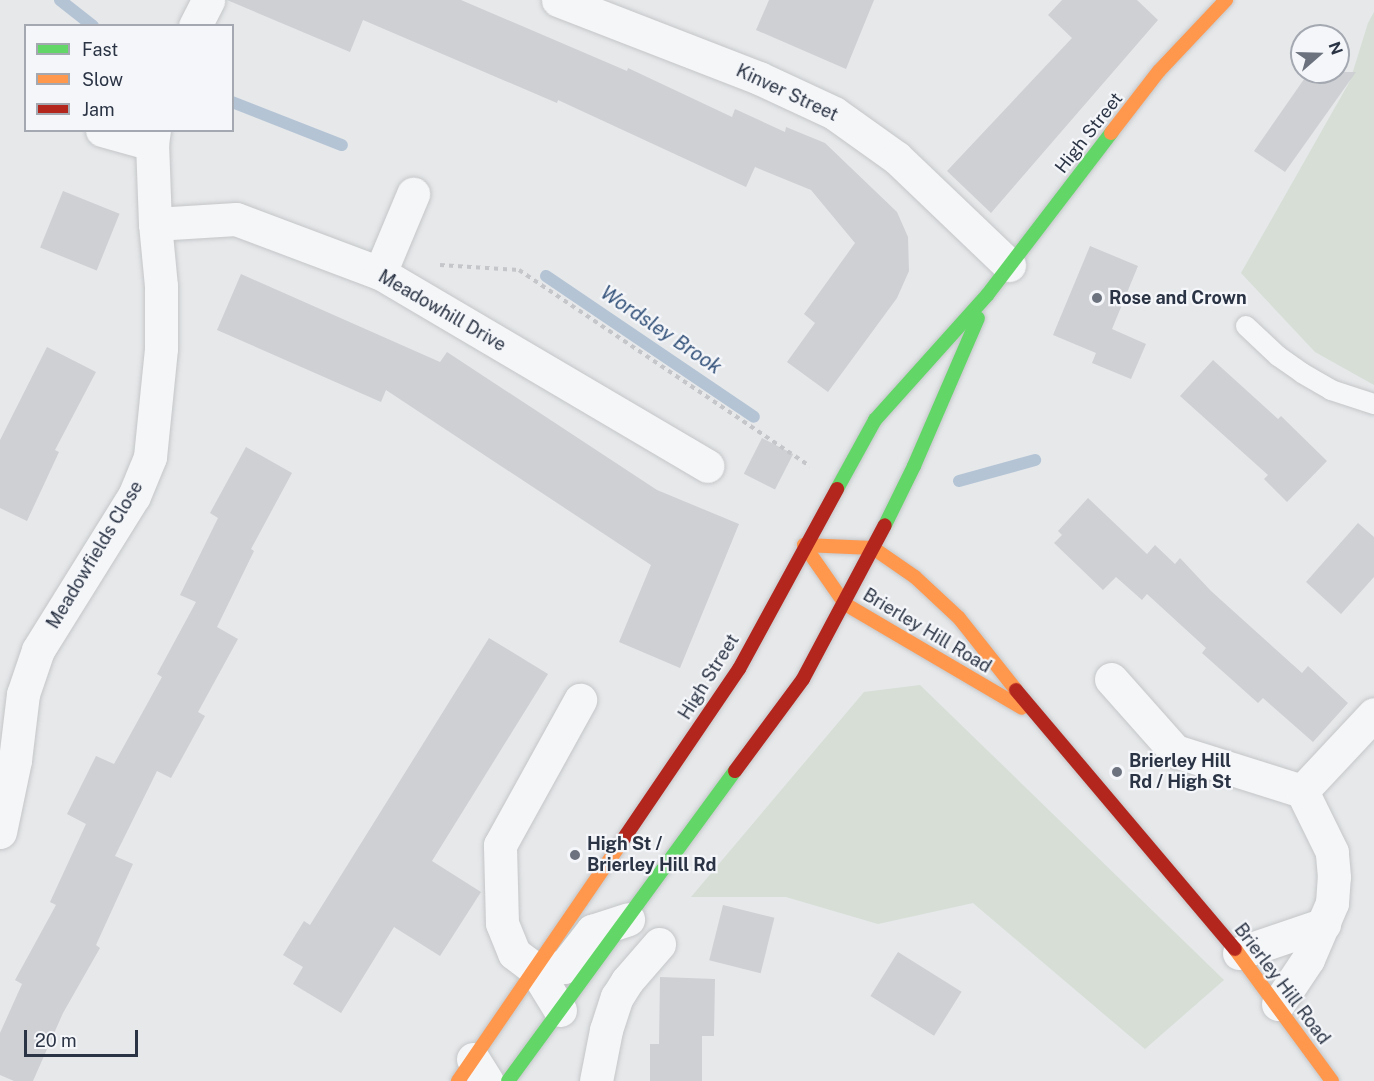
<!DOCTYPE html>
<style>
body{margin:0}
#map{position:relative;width:1374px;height:1081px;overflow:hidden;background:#e6e8ea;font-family:"Public Sans",sans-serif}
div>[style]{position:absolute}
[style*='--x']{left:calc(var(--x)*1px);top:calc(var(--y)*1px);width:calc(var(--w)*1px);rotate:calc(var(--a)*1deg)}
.green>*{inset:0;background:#d6ded6}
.stream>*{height:12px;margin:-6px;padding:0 6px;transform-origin:6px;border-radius:6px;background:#b4c4d5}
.building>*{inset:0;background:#ced0d3;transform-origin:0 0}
.path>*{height:4px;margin-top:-2px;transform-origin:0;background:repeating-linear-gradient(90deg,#c5c6ca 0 4.5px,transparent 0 9px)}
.roads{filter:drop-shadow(0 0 2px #c4c6c8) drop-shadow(0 0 2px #c4c6c8)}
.lane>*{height:20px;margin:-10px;padding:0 10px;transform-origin:10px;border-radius:10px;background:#f5f6f7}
.street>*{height:33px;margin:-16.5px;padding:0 16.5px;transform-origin:16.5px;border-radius:16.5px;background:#f5f6f7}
.fast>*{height:14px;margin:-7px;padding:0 7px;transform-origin:7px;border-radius:7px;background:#63d668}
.slow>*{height:14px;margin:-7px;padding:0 7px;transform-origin:7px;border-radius:7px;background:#ff974d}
.jam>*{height:14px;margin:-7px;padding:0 7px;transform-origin:7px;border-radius:7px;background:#b3261e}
.dots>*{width:16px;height:16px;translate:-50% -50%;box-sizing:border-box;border:3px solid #f4f6f9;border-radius:50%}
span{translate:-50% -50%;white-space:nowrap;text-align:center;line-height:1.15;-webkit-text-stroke:4.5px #f4f6f9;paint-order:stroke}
.street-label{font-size:18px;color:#2b3445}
.poi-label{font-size:18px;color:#2b3445;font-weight:700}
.left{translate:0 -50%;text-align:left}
.water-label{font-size:20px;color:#34527a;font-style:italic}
.legend{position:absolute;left:24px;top:24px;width:210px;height:108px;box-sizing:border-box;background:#f4f6f9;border:2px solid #a4a8b1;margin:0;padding:8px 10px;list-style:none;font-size:18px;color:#2b3445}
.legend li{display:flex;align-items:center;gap:12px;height:30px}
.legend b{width:30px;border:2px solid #a4a8b1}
.north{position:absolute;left:1290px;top:24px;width:60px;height:60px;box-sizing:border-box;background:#f4f6f9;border:2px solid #a4a8b1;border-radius:50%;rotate:70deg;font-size:16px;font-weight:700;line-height:24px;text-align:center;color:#2b3445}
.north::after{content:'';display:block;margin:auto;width:21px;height:27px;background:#6c737f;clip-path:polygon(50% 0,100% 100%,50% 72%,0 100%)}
.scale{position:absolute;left:24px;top:1030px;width:114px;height:27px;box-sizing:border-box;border:3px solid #2b3445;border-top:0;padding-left:8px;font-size:18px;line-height:21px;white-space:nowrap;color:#2b3445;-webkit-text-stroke:4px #f4f6f9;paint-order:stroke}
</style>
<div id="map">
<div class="green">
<i style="clip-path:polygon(1374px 12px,1374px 385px,1315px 352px,1241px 273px,1350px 81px,1368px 23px)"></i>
<i style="clip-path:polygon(920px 685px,1224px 980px,1145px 1049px,973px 903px,878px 924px,786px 897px,691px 897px,864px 692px)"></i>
</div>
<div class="stream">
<i style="--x:60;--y:0;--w:42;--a:38.2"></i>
<i style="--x:232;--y:102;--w:118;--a:21.4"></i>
<i style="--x:546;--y:276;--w:251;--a:34.1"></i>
<i style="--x:959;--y:481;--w:79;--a:-15.4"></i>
</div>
<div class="building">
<i style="clip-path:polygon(227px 0,461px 0,627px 71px,628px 68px,732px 117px,735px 109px,785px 132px,786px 127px,825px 143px,897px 212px,908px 237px,909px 271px,897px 298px,828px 392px,787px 362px,815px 323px,804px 314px,855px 243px,811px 190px,755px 167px,746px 187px,558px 100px,557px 103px,363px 20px,350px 52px)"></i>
<i style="clip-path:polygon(769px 0,874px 0,846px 69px,756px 30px)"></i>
<i style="clip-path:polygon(1062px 0,1137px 0,1158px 20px,991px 213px,947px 171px,1072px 38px,1048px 15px)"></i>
<i style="clip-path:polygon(1309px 72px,1356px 72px,1285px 172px,1254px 151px)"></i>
<i style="left:63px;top:191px;width:61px;height:61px;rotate:22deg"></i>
<i style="clip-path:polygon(1090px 246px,1138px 266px,1112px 329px,1146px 344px,1131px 379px,1092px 363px,1096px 353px,1053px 335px)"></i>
<i style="clip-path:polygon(241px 274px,440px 362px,447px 352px,657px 490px,739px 524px,680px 668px,619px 642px,651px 565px,386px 390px,381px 402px,217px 330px)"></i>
<i style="clip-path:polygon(47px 347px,96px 372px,55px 450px,59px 452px,27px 521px,0 508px,0 440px)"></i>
<i style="clip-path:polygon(1213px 360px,1278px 419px,1281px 416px,1327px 461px,1287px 502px,1264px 479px,1268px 475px,1180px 396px)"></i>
<i style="left:762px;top:438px;width:35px;height:40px;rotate:27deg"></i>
<i style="clip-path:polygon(246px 447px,292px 473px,251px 549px,254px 551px,217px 627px,238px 639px,198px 712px,205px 716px,171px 778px,157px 771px,115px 856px,133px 864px,96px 945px,100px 948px,63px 1013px,33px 1081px,14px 1081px,0 1075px,0 1033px,22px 984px,15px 980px,56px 905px,50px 902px,86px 824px,67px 814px,96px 756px,114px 764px,162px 677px,157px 674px,196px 602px,180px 595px,218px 518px,210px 513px)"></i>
<i style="clip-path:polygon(1088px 498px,1147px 554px,1155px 545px,1175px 564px,1180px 558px,1211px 591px,1302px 673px,1308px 666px,1348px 703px,1313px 742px,1263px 698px,1258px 703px,1202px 653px,1206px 648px,1147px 594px,1142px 600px,1116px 577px,1103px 590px,1054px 543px,1062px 535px,1058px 531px)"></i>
<i style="clip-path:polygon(1358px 523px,1374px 537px,1374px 577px,1341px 614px,1306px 582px)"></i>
<i style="clip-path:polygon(489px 638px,548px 674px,432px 861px,481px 892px,440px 956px,394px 927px,341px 1013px,293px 984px,303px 967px,283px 955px,304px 921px,310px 925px)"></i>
<i style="left:723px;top:905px;width:53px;height:57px;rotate:14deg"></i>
<i style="left:898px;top:952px;width:75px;height:52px;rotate:32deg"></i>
<i style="clip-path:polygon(660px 977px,715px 979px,714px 1036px,702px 1036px,702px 1081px,650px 1081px,650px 1044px,659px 1044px)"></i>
</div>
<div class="path">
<i style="--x:440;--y:265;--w:79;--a:3.6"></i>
<i style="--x:519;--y:270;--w:351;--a:34"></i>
</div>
<div class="roads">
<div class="lane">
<i style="--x:1246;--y:326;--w:44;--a:43.2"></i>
<i style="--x:1278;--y:356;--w:29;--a:35"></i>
<i style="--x:1302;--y:373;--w:34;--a:30"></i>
<i style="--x:1331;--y:390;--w:45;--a:18"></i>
</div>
<div class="street">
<i style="--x:558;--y:0;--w:216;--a:21.2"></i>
<i style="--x:759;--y:78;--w:83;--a:25"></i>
<i style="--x:834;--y:113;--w:77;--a:35.5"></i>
<i style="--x:897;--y:158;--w:155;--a:43.7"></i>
<i style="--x:195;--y:26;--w:29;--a:-63"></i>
<i style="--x:102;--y:130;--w:52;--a:15.6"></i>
<i style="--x:155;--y:224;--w:81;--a:-3.5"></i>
<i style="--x:236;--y:219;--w:154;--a:20.6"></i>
<i style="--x:380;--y:273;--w:380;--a:30.5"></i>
<i style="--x:380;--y:273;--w:86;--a:-67.3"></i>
<i style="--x:1111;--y:679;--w:96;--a:48.4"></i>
<i style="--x:1175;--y:751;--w:133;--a:17.5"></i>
<i style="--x:0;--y:832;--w:74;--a:-78.2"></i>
<i style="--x:15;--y:760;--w:66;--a:-83.1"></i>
<i style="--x:23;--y:694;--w:46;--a:-71.2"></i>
<i style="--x:38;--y:650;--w:181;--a:-58.1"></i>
<i style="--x:134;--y:496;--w:42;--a:-67.7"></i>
<i style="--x:150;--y:457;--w:110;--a:-84.2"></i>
<i style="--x:161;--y:348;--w:62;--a:-90"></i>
<i style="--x:161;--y:286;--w:62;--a:-95.5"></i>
<i style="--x:155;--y:224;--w:80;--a:-92.1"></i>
<i style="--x:152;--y:144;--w:14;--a:-82"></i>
<i style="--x:1239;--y:953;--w:90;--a:-18.8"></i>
<i style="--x:535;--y:969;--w:29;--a:-4"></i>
<i style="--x:564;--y:967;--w:46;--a:-52.1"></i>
<i style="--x:592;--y:931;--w:38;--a:-18"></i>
<i style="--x:1278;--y:1004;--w:54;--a:-56.3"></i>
<i style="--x:1308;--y:959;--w:61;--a:-66.8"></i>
<i style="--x:1332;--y:903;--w:26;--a:-86"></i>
<i style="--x:1334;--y:877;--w:25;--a:-95"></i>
<i style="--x:1332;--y:852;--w:68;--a:-116.2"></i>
<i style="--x:1302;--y:791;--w:105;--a:-46.9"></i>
<i style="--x:560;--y:1010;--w:48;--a:-121.4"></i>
<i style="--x:535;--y:969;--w:26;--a:-143"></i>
<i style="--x:514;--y:953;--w:32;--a:-112"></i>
<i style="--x:502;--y:923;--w:78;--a:-91.5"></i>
<i style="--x:500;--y:845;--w:166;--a:-61.1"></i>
<i style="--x:473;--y:1059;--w:26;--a:58"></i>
<i style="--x:596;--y:1081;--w:52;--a:-78.9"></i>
<i style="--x:606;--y:1030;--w:35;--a:-72"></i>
<i style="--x:617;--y:997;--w:19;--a:-58"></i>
<i style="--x:627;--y:981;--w:49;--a:-49.1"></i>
</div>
<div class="fast">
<i style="--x:837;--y:489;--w:79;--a:-61.2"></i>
<i style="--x:875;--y:420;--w:169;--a:-48.1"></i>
<i style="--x:988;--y:294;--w:203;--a:-52.6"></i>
<i style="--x:885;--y:525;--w:66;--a:-63.8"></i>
<i style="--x:914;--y:466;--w:161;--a:-66.6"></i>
<i style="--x:508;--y:1081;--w:384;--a:-53.8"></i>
</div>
<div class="slow">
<i style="--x:1111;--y:133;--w:78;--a:-52.3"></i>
<i style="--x:1159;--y:71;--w:98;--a:-46.7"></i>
<i style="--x:804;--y:545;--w:69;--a:2.5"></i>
<i style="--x:873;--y:548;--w:51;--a:34.6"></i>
<i style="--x:915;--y:577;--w:60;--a:43"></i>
<i style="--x:959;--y:618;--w:92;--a:51.6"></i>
<i style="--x:804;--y:545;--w:72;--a:55.2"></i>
<i style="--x:845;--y:604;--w:205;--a:30.4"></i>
<i style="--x:1235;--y:949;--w:164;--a:53.7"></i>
<i style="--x:458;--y:1081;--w:287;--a:-55.6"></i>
</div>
<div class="jam">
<i style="--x:1016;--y:690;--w:339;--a:49.8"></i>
<i style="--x:735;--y:771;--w:114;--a:-53.5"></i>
<i style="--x:803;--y:679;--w:174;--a:-62"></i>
<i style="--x:620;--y:844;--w:212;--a:-55.8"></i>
<i style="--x:739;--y:669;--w:205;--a:-61.4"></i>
</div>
</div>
<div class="dots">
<i style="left:1097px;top:298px;background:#6c737f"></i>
<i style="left:1117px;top:772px;background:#6c737f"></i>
<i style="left:575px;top:855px;background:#6c737f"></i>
</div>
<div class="street-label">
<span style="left:787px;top:93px;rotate:25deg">Kinver Street</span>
<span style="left:1089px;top:133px;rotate:-52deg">High Street</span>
<span style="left:442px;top:311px;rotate:30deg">Meadowhill Drive</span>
<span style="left:95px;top:555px;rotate:-59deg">Meadowfields Close</span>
<span style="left:927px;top:631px;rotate:31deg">Brierley Hill Road</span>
<span style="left:709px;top:677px;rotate:-58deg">High Street</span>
<span style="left:1282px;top:984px;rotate:53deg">Brierley Hill Road</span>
</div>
<div class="poi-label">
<span class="left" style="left:1109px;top:298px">Rose and Crown</span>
<span class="left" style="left:1129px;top:772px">Brierley Hill<br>Rd / High St</span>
<span class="left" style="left:587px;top:855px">High St /<br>Brierley Hill Rd</span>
</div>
<div class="water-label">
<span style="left:661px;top:330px;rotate:34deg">Wordsley Brook</span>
</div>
<ul class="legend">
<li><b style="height:8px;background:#63d668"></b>Fast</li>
<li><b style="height:8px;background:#ff974d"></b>Slow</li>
<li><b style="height:8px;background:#b3261e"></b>Jam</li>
</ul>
<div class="north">N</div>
<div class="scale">20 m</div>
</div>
